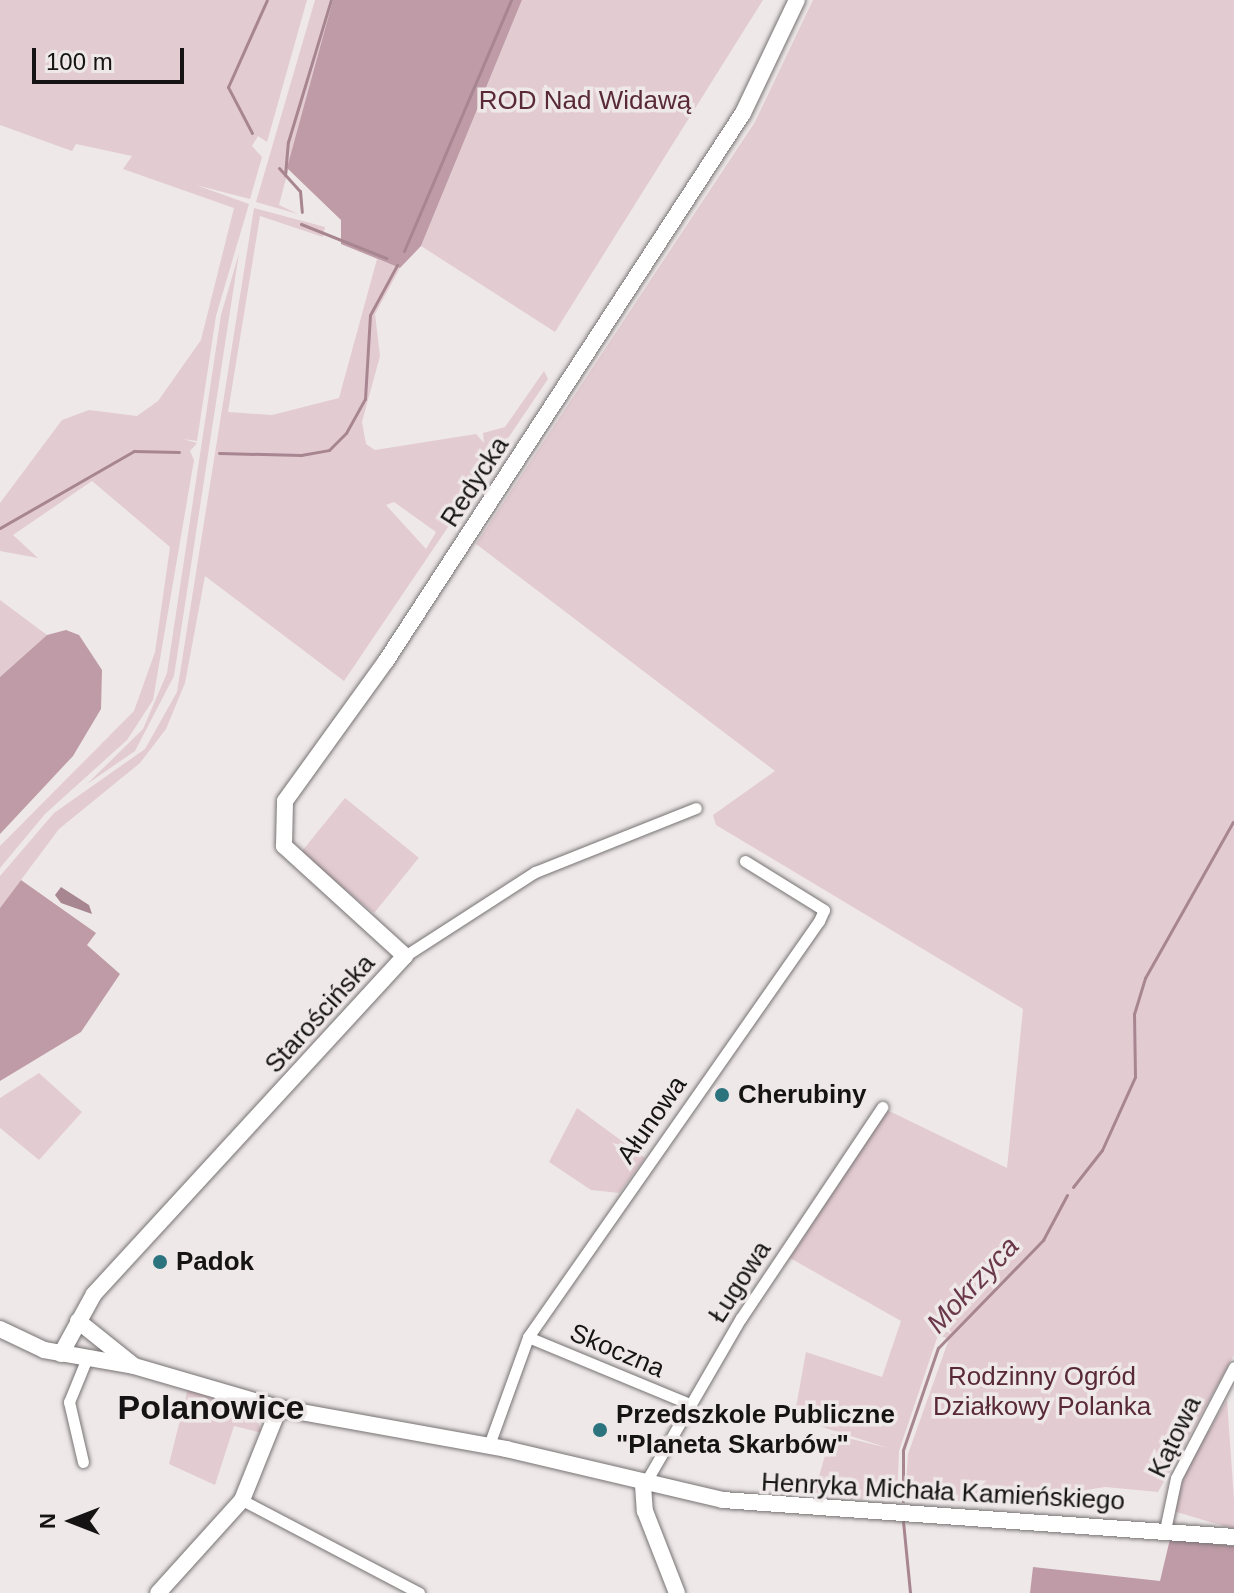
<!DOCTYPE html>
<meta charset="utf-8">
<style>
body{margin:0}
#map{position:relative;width:1234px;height:1593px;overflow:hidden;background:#eee8e9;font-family:Arial,sans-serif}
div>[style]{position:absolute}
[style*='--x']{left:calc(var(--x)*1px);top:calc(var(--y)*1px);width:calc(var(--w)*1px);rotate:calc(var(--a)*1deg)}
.green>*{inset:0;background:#e3cbd2;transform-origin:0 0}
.forest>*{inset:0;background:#be9ba6}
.water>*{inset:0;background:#a88691}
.stream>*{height:3px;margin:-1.5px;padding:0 1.5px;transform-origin:1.5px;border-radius:1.5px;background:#a88691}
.roads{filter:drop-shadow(0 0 2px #777273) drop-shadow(0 0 2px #777273)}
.street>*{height:11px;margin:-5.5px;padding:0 5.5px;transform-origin:5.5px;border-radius:5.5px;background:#fff}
.secondary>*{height:16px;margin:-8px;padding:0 8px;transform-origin:8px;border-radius:8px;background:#fff}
.dots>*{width:22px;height:22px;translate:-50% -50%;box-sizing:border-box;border:4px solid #eee8e9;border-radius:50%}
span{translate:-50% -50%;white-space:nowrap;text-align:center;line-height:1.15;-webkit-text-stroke:7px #eee8e9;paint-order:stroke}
.park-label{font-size:26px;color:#59293a}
.street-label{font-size:26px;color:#151313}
.poi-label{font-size:26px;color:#151313;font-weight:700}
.left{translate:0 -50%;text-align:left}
.water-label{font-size:28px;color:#6a384a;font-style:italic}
.district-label{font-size:34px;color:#151313;font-weight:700}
.north{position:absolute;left:32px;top:1481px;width:80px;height:80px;-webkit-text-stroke:6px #eee8e9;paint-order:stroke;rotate:270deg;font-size:22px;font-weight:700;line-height:32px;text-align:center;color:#151313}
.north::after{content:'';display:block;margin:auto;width:28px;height:36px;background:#151313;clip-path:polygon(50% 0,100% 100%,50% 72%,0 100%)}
.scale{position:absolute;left:32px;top:48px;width:152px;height:36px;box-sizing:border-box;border:4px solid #151313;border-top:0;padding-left:10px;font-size:24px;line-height:28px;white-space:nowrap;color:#151313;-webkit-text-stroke:6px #eee8e9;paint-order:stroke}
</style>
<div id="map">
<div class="green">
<i style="clip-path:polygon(0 0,307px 0,267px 142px,258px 136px,252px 146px,262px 157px,250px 199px,196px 185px,249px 204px,216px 316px,197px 441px,183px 439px,197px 443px,190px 451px,194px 460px,153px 700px,127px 740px,45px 814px,0 868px,0 846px,134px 711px,155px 652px,170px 547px,92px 481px,13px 535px,38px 558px,0 551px,0 503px,62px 420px,89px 410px,137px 416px,158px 401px,201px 340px,234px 208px,123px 169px,132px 156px,76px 144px,72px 151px,0 125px)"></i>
<i style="clip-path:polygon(315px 0,333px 0,279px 205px,298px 214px,256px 202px)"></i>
<i style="clip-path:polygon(522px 0,763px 0,555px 332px,421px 246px)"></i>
<i style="clip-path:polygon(813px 0,1234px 0,1234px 1355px,1158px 1492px,1105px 1487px,1005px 1503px,905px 1499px,908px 1454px,949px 1339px,938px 1335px,899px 1451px,897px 1499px,813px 1498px,831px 1434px,888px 1448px,794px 1418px,806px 1352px,882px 1377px,901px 1321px,790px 1258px,887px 1110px,1007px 1168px,1023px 1009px,716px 825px,713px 815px,775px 771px,476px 544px,755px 122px)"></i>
<i style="clip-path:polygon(evenodd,254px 208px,325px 227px,323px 237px,260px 216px,228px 412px,272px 415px,339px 398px,377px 259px,400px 268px,375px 314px,380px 356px,362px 422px,366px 444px,375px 450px,476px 434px,484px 443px,483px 433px,505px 427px,544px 371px,548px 379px,344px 681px,205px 576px,185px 683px,166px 729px,140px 763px,59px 829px,0 908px,0 876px,54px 813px,145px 749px,177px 692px,254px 208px,394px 502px,436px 532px,426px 549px,386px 505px,394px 502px)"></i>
<i style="clip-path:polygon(239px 253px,174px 676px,135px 751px,87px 784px,143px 729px,167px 673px,221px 315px)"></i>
<i style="clip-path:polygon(0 600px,47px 635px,0 677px)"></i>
<i style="left:345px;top:798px;width:95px;height:71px;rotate:39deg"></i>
<i style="clip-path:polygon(39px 1073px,82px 1112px,39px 1160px,0 1128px,0 1098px)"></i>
<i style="clip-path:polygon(577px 1108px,645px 1158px,619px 1193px,591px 1190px,549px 1162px)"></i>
<i style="clip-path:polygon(188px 1388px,255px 1414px,262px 1433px,234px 1426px,215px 1485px,169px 1464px)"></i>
<i style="clip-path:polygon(1227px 1400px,1234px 1500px,1234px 1529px,1173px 1511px,1188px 1466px)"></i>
</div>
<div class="forest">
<i style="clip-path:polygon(333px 0,522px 0,421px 246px,400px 268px,341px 244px,341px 220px,287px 168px)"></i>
<i style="clip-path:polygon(66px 630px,79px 635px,102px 670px,101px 709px,73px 756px,0 834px,0 677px,47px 635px)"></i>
<i style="clip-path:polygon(21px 880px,96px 933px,87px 945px,120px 974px,81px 1032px,0 1081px,0 908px)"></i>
<i style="clip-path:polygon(1170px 1539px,1234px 1546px,1234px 1593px,1030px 1593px,1033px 1567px,1160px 1581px)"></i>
</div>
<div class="water">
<i style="clip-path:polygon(61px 887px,89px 905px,92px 914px,61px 903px,55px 895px)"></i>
</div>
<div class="stream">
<i style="--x:252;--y:133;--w:52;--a:-117.6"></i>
<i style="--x:228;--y:87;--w:95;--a:-65.9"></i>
<i style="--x:279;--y:168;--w:31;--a:48"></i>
<i style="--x:300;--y:191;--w:21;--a:85"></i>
<i style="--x:285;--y:175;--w:33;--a:-85"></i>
<i style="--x:288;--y:142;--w:148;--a:-73.2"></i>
<i style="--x:301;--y:224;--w:92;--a:21.8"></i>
<i style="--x:404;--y:251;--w:273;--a:-66.9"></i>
<i style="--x:219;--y:453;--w:82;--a:1.4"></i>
<i style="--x:301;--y:455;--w:28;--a:-10"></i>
<i style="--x:329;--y:450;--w:24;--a:-45"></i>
<i style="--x:346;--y:433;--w:39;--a:-61"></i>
<i style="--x:365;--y:399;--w:84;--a:-86.6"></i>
<i style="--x:370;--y:315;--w:57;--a:-61.6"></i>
<i style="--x:0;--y:528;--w:155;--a:-29.9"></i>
<i style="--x:134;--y:451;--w:45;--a:1.3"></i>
<i style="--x:1073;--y:1187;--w:47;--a:-51.9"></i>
<i style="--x:1102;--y:1150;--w:80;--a:-65.7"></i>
<i style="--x:1135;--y:1077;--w:63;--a:-90.9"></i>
<i style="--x:1134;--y:1014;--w:38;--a:-73"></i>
<i style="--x:1145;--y:978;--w:179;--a:-60.6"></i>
<i style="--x:903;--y:1501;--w:51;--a:-90"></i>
<i style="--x:903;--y:1450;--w:108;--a:-71.1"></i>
<i style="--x:938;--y:1348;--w:151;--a:-45.8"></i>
<i style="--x:1043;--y:1240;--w:51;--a:-61.9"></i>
<i style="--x:903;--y:1521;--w:72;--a:84.4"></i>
</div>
<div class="roads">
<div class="street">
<i style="--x:405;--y:956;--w:155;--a:-32.9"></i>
<i style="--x:535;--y:872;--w:173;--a:-21.7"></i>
<i style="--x:528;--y:1337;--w:175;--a:22.5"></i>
<i style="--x:489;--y:1445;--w:115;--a:-70.1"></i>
<i style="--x:528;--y:1337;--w:508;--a:-55.03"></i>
<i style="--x:819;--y:921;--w:12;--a:-66"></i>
<i style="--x:824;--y:910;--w:93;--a:-148.2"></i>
<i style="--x:83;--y:1462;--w:62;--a:-103.1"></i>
<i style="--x:69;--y:1402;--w:48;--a:-67.8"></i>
<i style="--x:644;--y:1485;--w:193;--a:-59.9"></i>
<i style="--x:741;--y:1318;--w:254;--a:-56.2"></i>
<i style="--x:242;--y:1500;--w:200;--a:27.7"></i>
<i style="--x:1165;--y:1530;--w:53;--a:-78.1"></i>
<i style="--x:1176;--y:1478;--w:125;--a:-62.4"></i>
</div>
<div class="secondary">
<i style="--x:78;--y:1321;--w:70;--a:38.7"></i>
<i style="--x:0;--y:1329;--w:49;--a:25.5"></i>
<i style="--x:44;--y:1350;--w:91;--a:10.1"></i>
<i style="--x:134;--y:1366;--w:151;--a:16.2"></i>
<i style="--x:279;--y:1408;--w:231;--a:10.2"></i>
<i style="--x:506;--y:1449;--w:223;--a:13.2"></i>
<i style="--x:723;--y:1500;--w:512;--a:4.14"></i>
<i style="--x:61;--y:1354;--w:68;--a:-61.2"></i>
<i style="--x:94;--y:1294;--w:459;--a:-47.4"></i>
<i style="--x:405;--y:956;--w:164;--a:-137.7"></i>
<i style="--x:284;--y:846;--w:45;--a:-88.7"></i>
<i style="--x:285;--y:801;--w:173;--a:-54.2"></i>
<i style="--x:386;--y:661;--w:654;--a:-56.92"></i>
<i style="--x:743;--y:113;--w:125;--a:-64.5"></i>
<i style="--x:643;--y:1485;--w:26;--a:86"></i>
<i style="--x:645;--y:1511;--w:88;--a:68.7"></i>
<i style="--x:158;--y:1593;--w:125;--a:-47.9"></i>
<i style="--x:242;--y:1500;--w:99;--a:-68.1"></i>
</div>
</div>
<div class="dots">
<i style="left:722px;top:1095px;background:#2b737d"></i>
<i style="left:160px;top:1262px;background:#2b737d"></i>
<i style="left:600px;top:1430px;background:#2b737d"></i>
</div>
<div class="park-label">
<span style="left:585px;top:101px">ROD Nad Widawą</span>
<span style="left:1042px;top:1392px">Rodzinny Ogród<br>Działkowy Polanka</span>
</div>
<div class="street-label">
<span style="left:475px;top:482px;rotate:-57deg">Redycka</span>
<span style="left:320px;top:1014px;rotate:-48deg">Starościńska</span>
<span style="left:652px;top:1120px;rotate:-55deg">Ałunowa</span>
<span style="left:740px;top:1282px;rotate:-57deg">Ługowa</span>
<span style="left:617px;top:1351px;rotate:23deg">Skoczna</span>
<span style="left:1175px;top:1437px;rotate:-64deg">Kątowa</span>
<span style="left:943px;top:1492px;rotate:3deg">Henryka Michała Kamieńskiego</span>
</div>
<div class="poi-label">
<span class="left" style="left:738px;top:1095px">Cherubiny</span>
<span class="left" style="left:176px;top:1262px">Padok</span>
<span class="left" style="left:616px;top:1430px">Przedszkole Publiczne<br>"Planeta Skarbów"</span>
</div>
<div class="water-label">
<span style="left:973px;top:1285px;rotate:-47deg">Mokrzyca</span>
</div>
<div class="district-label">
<span style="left:211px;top:1408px">Polanowice</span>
</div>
<div class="north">N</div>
<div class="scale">100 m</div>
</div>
